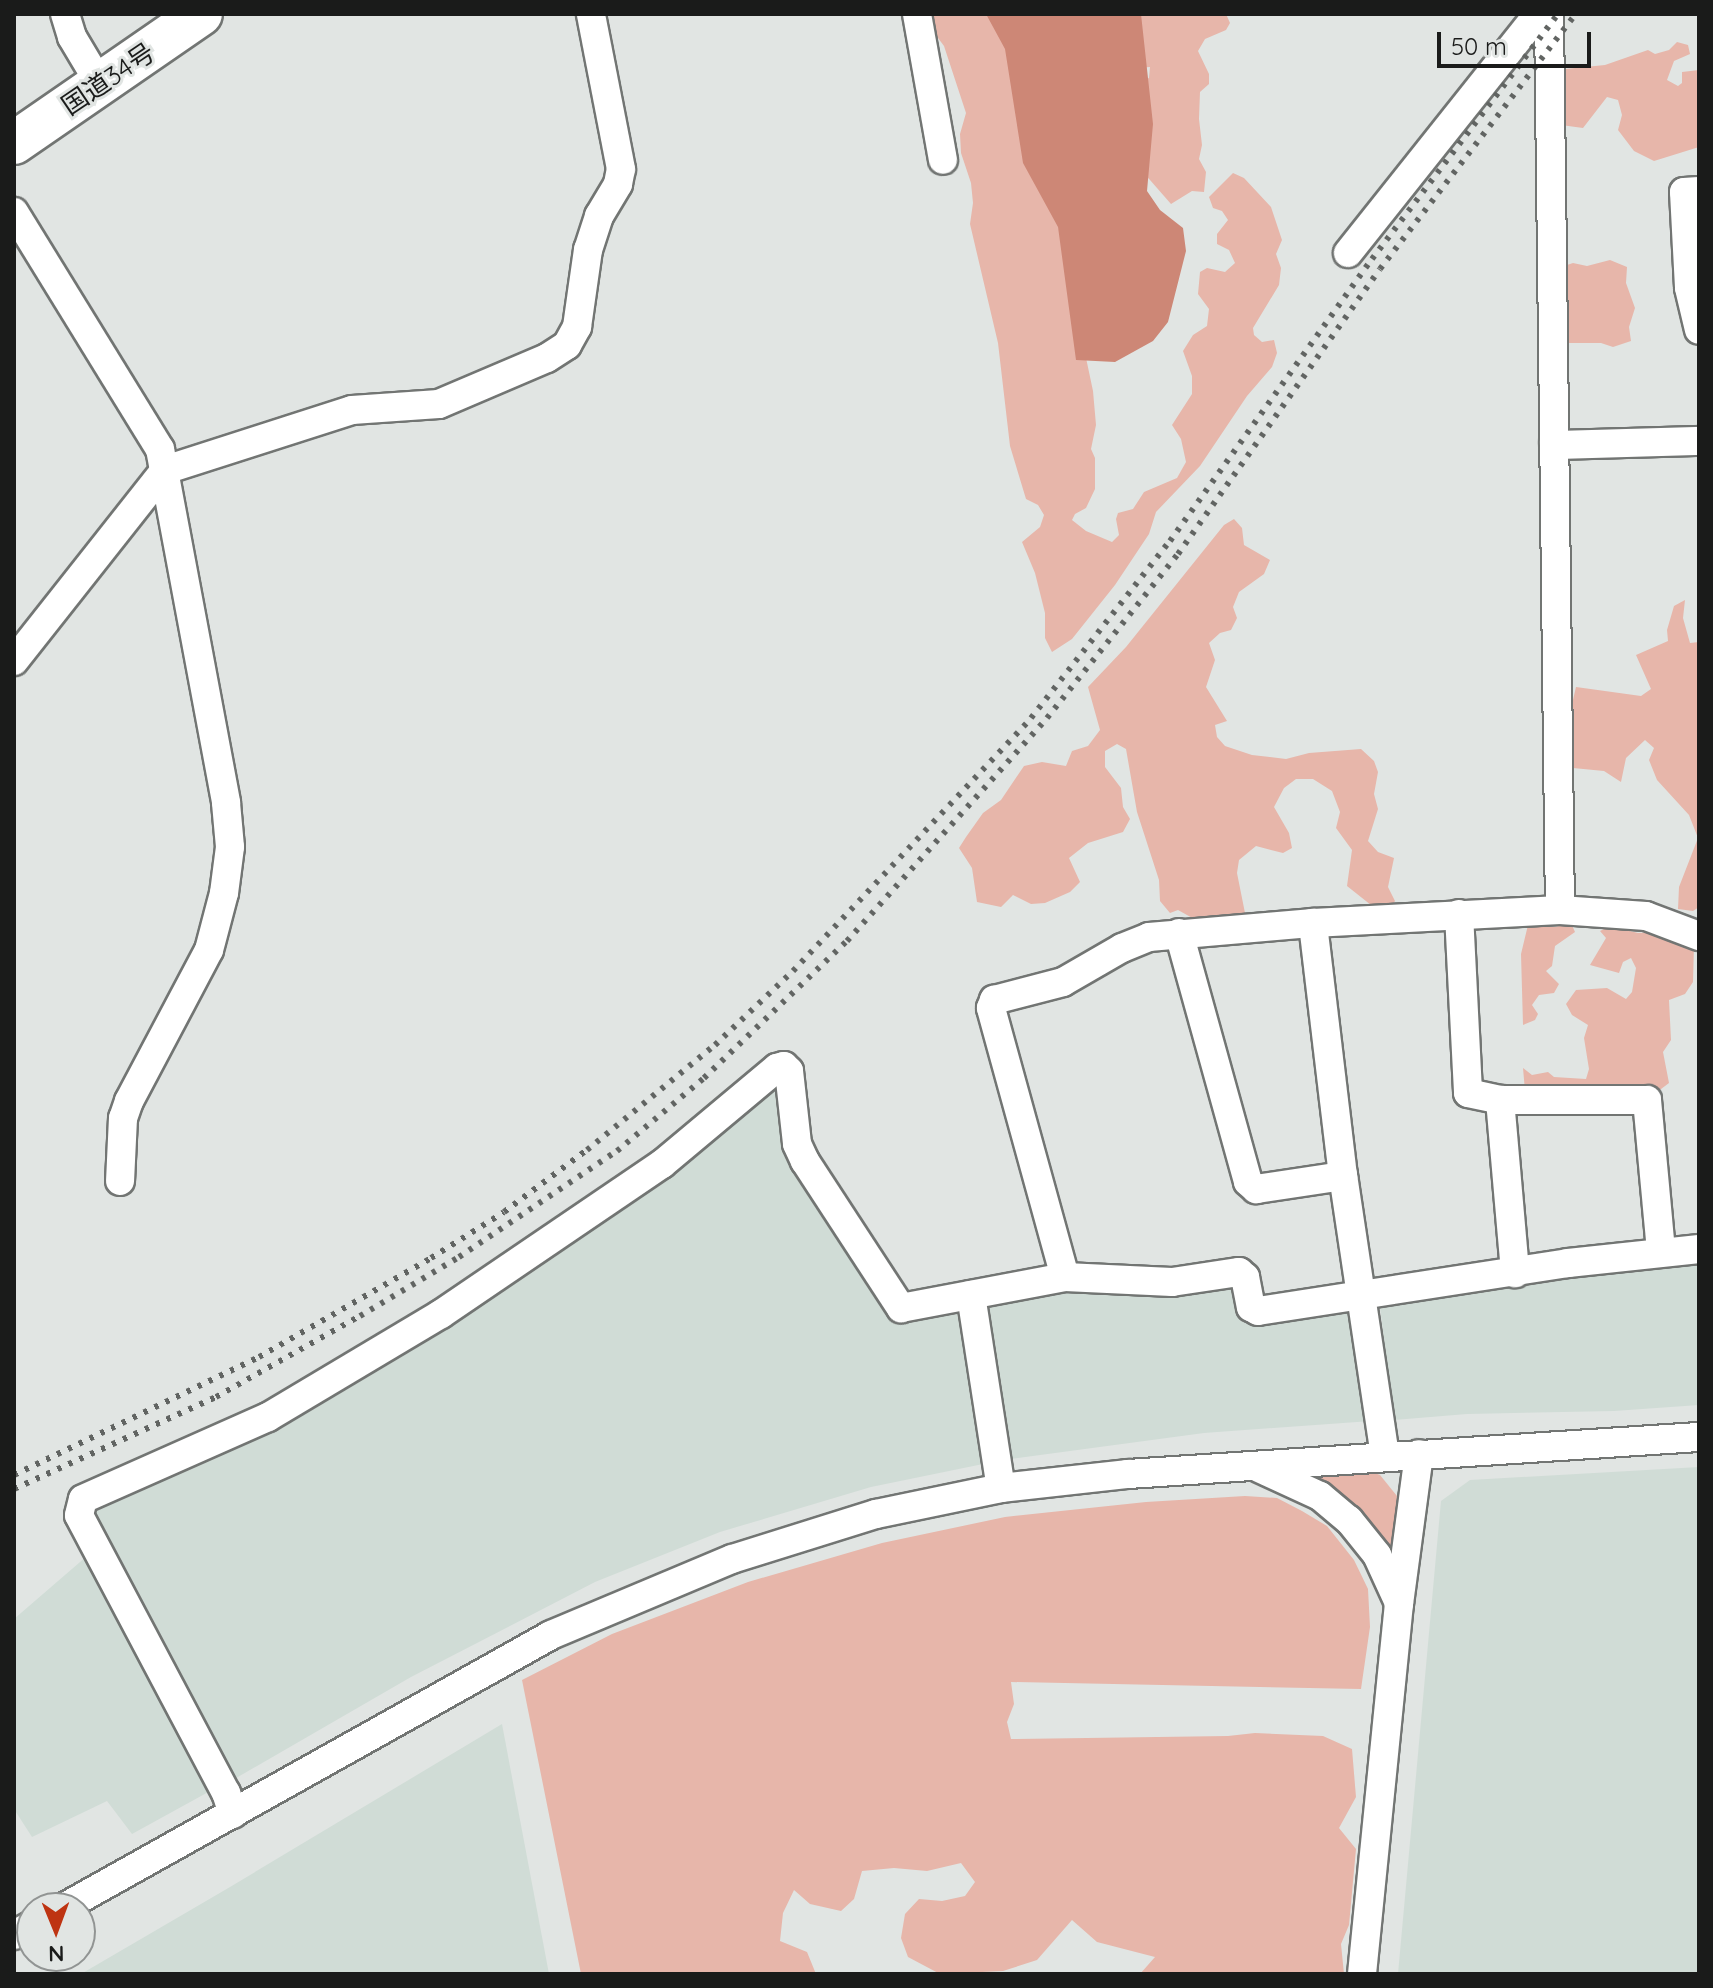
<!DOCTYPE html>
<meta charset="utf-8">
<style>
body{margin:0}
#map{position:relative;width:1713px;height:1988px;overflow:hidden;background:#e1e5e3;font-family:Quicksand,"Noto Sans JP",sans-serif}
div>[style]{position:absolute}
[style*='--x']{left:calc(var(--x)*1px);top:calc(var(--y)*1px);width:calc(var(--w)*1px);rotate:calc(var(--a)*1deg)}
.built>*{inset:0;background:#d0dcd6}
.green>*{inset:0;background:#e7b6aa}
.water>*{inset:0;background:#cd8776}
.roads{filter:drop-shadow(2px 0 #727573) drop-shadow(-2px 0 #727573) drop-shadow(0 2px #727573) drop-shadow(0 -2px #727573)}
.minor>*{height:28px;margin:-14px;padding:0 14px;transform-origin:14px;border-radius:14px;background:#fff}
.highway>*{height:42px;margin:-21px;padding:0 21px;transform-origin:21px;border-radius:21px;background:#fff}
.rail>*{height:6px;margin-top:-3px;transform-origin:0;background:repeating-linear-gradient(90deg,#616462 0 4px,transparent 0 12px)}
span{translate:-50% -50%;white-space:nowrap;text-align:center;line-height:1.15;-webkit-text-stroke:6px #e1e5e3;paint-order:stroke}
.street-label{font-size:26px;color:#1a1b1a}
.frame{position:absolute;inset:0;border:16px solid #1a1b1a;pointer-events:none}
.north{position:absolute;left:16px;top:1892px;width:80px;height:80px;box-sizing:border-box;background:#e1e5e3;border:2px solid #919493;border-radius:50%;rotate:179deg;font-size:22px;font-weight:700;line-height:32px;text-align:center;color:#1a1b1a}
.north::after{content:'';display:block;margin:auto;width:28px;height:36px;background:#be3412;clip-path:polygon(50% 0,100% 100%,50% 72%,0 100%)}
.scale{position:absolute;left:1437px;top:32px;width:154px;height:36px;box-sizing:border-box;border:4px solid #1a1b1a;border-top:0;padding-left:10px;font-size:24px;line-height:28px;white-space:nowrap;color:#1a1b1a;-webkit-text-stroke:6px #e1e5e3;paint-order:stroke}
</style>
<div id="map">
<div class="built">
<div style="clip-path:polygon(776px 1086px,786px 1149px,900px 1318px,960px 1306px,988px 1463px,871px 1487px,720px 1532px,595px 1582px,411px 1677px,231px 1781px,87px 1510px,281px 1422px,665px 1182px)"></div>
<div style="clip-path:polygon(1699px 1259px,1699px 1405px,1614px 1411px,1467px 1414px,1394px 1420px,1379px 1299px)"></div>
<div style="clip-path:polygon(1238px 1282px,1245px 1321px,1355px 1307px,1371px 1421px,1204px 1433px,1003px 1460px,979px 1303px,1061px 1286px)"></div>
<div style="clip-path:polygon(1699px 1467px,1699px 1974px,1398px 1974px,1441px 1501px,1470px 1480px)"></div>
<div style="clip-path:polygon(87px 1556px,212px 1790px,132px 1834px,107px 1801px,32px 1837px,14px 1809px,14px 1619px)"></div>
<div style="clip-path:polygon(502px 1724px,549px 1974px,81px 1974px,230px 1887px)"></div>
</div>
<div class="green">
<div style="clip-path:polygon(934px 14px,994px 14px,1043px 154px,1093px 391px,1096px 425px,1091px 449px,1095px 458px,1095px 489px,1086px 508px,1075px 514px,1072px 520px,1086px 531px,1112px 542px,1119px 535px,1116px 519px,1118px 513px,1133px 509px,1144px 492px,1177px 478px,1186px 462px,1181px 439px,1172px 425px,1192px 394px,1192px 376px,1183px 351px,1193px 335px,1207px 326px,1209px 309px,1198px 294px,1200px 272px,1207px 268px,1225px 272px,1235px 263px,1229px 250px,1217px 244px,1217px 234px,1228px 220px,1222px 211px,1213px 208px,1209px 197px,1233px 173px,1244px 178px,1271px 207px,1282px 240px,1276px 254px,1281px 268px,1279px 285px,1253px 328px,1254px 335px,1262px 342px,1274px 340px,1277px 353px,1272px 367px,1247px 396px,1200px 466px,1156px 512px,1149px 534px,1115px 585px,1072px 639px,1052px 652px,1045px 638px,1045px 613px,1035px 573px,1022px 542px,1040px 527px,1044px 515px,1038px 505px,1026px 499px,1010px 446px,998px 343px,970px 224px,973px 203px,971px 183px,961px 153px,960px 134px,966px 113px,944px 46px,932px 30px)"></div>
<div style="clip-path:polygon(1141px 14px,1226px 14px,1230px 23px,1226px 30px,1205px 39px,1198px 51px,1209px 74px,1209px 84px,1200px 92px,1199px 119px,1202px 145px,1199px 159px,1206px 172px,1204px 192px,1192px 191px,1171px 204px,1143px 172px,1139px 81px,1149px 78px,1150px 67px,1136px 68px)"></div>
<div style="clip-path:polygon(1677px 42px,1688px 45px,1690px 54px,1674px 61px,1667px 80px,1678px 86px,1682px 83px,1682px 72px,1699px 70px,1699px 147px,1654px 161px,1634px 151px,1618px 130px,1622px 115px,1618px 100px,1607px 97px,1583px 128px,1561px 125px,1561px 74px,1565px 69px,1605px 65px,1648px 50px,1655px 54px,1669px 50px)"></div>
<div style="clip-path:polygon(1610px 260px,1627px 267px,1626px 283px,1635px 308px,1629px 327px,1631px 341px,1613px 347px,1601px 343px,1569px 343px,1560px 338px,1564px 266px,1573px 263px,1587px 266px)"></div>
<div style="clip-path:polygon(1234px 519px,1242px 528px,1244px 545px,1270px 560px,1264px 574px,1239px 592px,1233px 607px,1237px 618px,1231px 630px,1220px 633px,1209px 643px,1215px 660px,1206px 687px,1227px 721px,1215px 725px,1217px 737px,1225px 746px,1252px 755px,1286px 759px,1309px 753px,1361px 749px,1374px 761px,1378px 772px,1374px 794px,1378px 809px,1368px 841px,1378px 852px,1394px 858px,1388px 887px,1395px 901px,1391px 907px,1376px 909px,1347px 886px,1352px 850px,1336px 828px,1340px 812px,1332px 791px,1313px 779px,1296px 779px,1284px 788px,1274px 807px,1289px 833px,1292px 848px,1283px 853px,1256px 846px,1239px 860px,1237px 873px,1245px 913px,1234px 921px,1196px 920px,1178px 910px,1170px 913px,1160px 901px,1159px 880px,1137px 812px,1126px 749px,1117px 744px,1105px 751px,1105px 767px,1121px 788px,1123px 807px,1130px 819px,1123px 832px,1088px 843px,1069px 858px,1080px 882px,1070px 892px,1045px 903px,1031px 904px,1013px 895px,1001px 907px,977px 902px,972px 868px,959px 848px,966px 837px,983px 813px,1001px 800px,1024px 766px,1042px 762px,1066px 766px,1072px 751px,1088px 746px,1100px 730px,1088px 687px,1126px 647px,1224px 525px)"></div>
<div style="clip-path:polygon(1685px 600px,1683px 618px,1690px 643px,1699px 642px,1699px 907px,1693px 911px,1678px 909px,1679px 887px,1698px 838px,1689px 815px,1657px 780px,1649px 760px,1654px 748px,1645px 740px,1626px 758px,1621px 782px,1604px 771px,1573px 768px,1569px 741px,1569px 717px,1576px 687px,1641px 696px,1651px 689px,1636px 655px,1668px 641px,1667px 630px,1674px 606px)"></div>
<div style="clip-path:polygon(1571px 923px,1575px 932px,1555px 946px,1552px 966px,1546px 971px,1559px 984px,1554px 993px,1539px 995px,1532px 1005px,1538px 1014px,1535px 1020px,1523px 1025px,1521px 954px,1528px 925px,1555px 927px)"></div>
<div style="clip-path:polygon(1610px 926px,1638px 933px,1654px 932px,1694px 945px,1693px 982px,1685px 994px,1669px 1000px,1671px 1040px,1663px 1052px,1669px 1083px,1657px 1092px,1525px 1091px,1523px 1068px,1532px 1075px,1548px 1072px,1554px 1077px,1586px 1079px,1589px 1069px,1584px 1038px,1588px 1025px,1572px 1015px,1566px 1004px,1576px 990px,1607px 988px,1626px 999px,1632px 992px,1636px 968px,1631px 958px,1623px 962px,1619px 973px,1590px 965px,1606px 938px,1600px 931px)"></div>
<div style="clip-path:polygon(1372px 1472px,1380px 1475px,1397px 1496px,1393px 1560px,1305px 1475px)"></div>
<div style="clip-path:polygon(1245px 1496px,1277px 1498px,1302px 1511px,1327px 1526px,1354px 1560px,1368px 1589px,1370px 1627px,1361px 1689px,1011px 1682px,1014px 1704px,1007px 1722px,1011px 1739px,1228px 1736px,1255px 1733px,1323px 1736px,1352px 1749px,1356px 1797px,1339px 1828px,1356px 1849px,1349px 1925px,1341px 1944px,1344px 1974px,1140px 1974px,1155px 1957px,1097px 1942px,1072px 1920px,1037px 1960px,1003px 1971px,940px 1974px,908px 1957px,901px 1938px,905px 1914px,919px 1899px,942px 1901px,965px 1896px,975px 1882px,961px 1863px,927px 1871px,894px 1868px,862px 1871px,854px 1899px,841px 1911px,810px 1904px,794px 1890px,783px 1913px,780px 1941px,807px 1952px,816px 1974px,581px 1974px,522px 1680px,612px 1634px,748px 1582px,882px 1543px,1005px 1517px,1146px 1502px)"></div>
</div>
<div class="water">
<div style="clip-path:polygon(986px 14px,1141px 14px,1153px 124px,1147px 191px,1160px 210px,1183px 228px,1186px 251px,1168px 322px,1153px 341px,1115px 362px,1076px 360px,1058px 227px,1023px 163px,1005px 49px)"></div>
</div>
<div class="roads">
<div class="minor">
<div style="--x:65;--y:14;--w:24;--a:73"></div>
<div style="--x:72;--y:37;--w:55;--a:59.2"></div>
<div style="--x:917;--y:14;--w:148;--a:79.9"></div>
<div style="--x:1549;--y:14;--w:896;--a:89.3"></div>
<div style="--x:1699;--y:191;--w:15;--a:176"></div>
<div style="--x:1684;--y:192;--w:96;--a:87"></div>
<div style="--x:1689;--y:288;--w:43;--a:76.6"></div>
<div style="--x:14;--y:212;--w:278;--a:58.4"></div>
<div style="--x:160;--y:449;--w:360;--a:79.4"></div>
<div style="--x:226;--y:803;--w:44;--a:84.8"></div>
<div style="--x:230;--y:847;--w:46;--a:97.4"></div>
<div style="--x:224;--y:893;--w:59;--a:104.7"></div>
<div style="--x:209;--y:950;--w:171;--a:117.9"></div>
<div style="--x:129;--y:1101;--w:18;--a:109"></div>
<div style="--x:123;--y:1118;--w:63;--a:92.7"></div>
<div style="--x:1348;--y:253;--w:305;--a:-51.5"></div>
<div style="--x:1554;--y:445;--w:145;--a:-1.6"></div>
<div style="--x:14;--y:661;--w:243;--a:-51.7"></div>
<div style="--x:165;--y:470;--w:196;--a:-17.8"></div>
<div style="--x:352;--y:410;--w:87;--a:-3.9"></div>
<div style="--x:439;--y:404;--w:117;--a:-23.1"></div>
<div style="--x:547;--y:358;--w:24;--a:-33"></div>
<div style="--x:567;--y:345;--w:21;--a:-61"></div>
<div style="--x:577;--y:327;--w:78;--a:-81.9"></div>
<div style="--x:588;--y:250;--w:36;--a:-72"></div>
<div style="--x:599;--y:216;--w:37;--a:-59"></div>
<div style="--x:618;--y:184;--w:15;--a:-79"></div>
<div style="--x:621;--y:169;--w:158;--a:-101"></div>
<div style="--x:1459;--y:914;--w:179;--a:87.1"></div>
<div style="--x:1468;--y:1093;--w:33;--a:12"></div>
<div style="--x:1500;--y:1100;--w:147;--a:0"></div>
<div style="--x:1647;--y:1100;--w:153;--a:84.7"></div>
<div style="--x:1179;--y:933;--w:258;--a:74.5"></div>
<div style="--x:1248;--y:1182;--w:11;--a:41"></div>
<div style="--x:1256;--y:1189;--w:88;--a:-8.5"></div>
<div style="--x:1500;--y:1100;--w:174;--a:85"></div>
<div style="--x:1065;--y:1277;--w:279;--a:-105.4"></div>
<div style="--x:991;--y:1008;--w:9;--a:-69"></div>
<div style="--x:994;--y:1000;--w:71;--a:-14.6"></div>
<div style="--x:1063;--y:982;--w:68;--a:-30"></div>
<div style="--x:1122;--y:948;--w:29;--a:-22"></div>
<div style="--x:1149;--y:937;--w:165;--a:-4.9"></div>
<div style="--x:971;--y:1295;--w:195;--a:81.2"></div>
<div style="--x:1385;--y:1456;--w:283;--a:-98.5"></div>
<div style="--x:1343;--y:1176;--w:255;--a:-96.8"></div>
<div style="--x:1313;--y:923;--w:247;--a:-3"></div>
<div style="--x:1560;--y:910;--w:86;--a:4"></div>
<div style="--x:1646;--y:916;--w:57;--a:20.7"></div>
<div style="--x:1259;--y:1468;--w:67;--a:24.7"></div>
<div style="--x:1320;--y:1496;--w:38;--a:40"></div>
<div style="--x:1349;--y:1520;--w:45;--a:51.3"></div>
<div style="--x:1377;--y:1555;--w:53;--a:65.4"></div>
<div style="--x:233;--y:1814;--w:22;--a:-108"></div>
<div style="--x:226;--y:1793;--w:314;--a:-117.9"></div>
<div style="--x:79;--y:1515;--w:16;--a:-76"></div>
<div style="--x:83;--y:1499;--w:202;--a:-23.9"></div>
<div style="--x:268;--y:1417;--w:201;--a:-30.8"></div>
<div style="--x:441;--y:1314;--w:267;--a:-34.2"></div>
<div style="--x:662;--y:1164;--w:150;--a:-39.9"></div>
<div style="--x:777;--y:1068;--w:7;--a:-16"></div>
<div style="--x:784;--y:1066;--w:7;--a:45"></div>
<div style="--x:789;--y:1071;--w:73;--a:83.7"></div>
<div style="--x:797;--y:1144;--w:19;--a:65"></div>
<div style="--x:805;--y:1161;--w:176;--a:56.9"></div>
<div style="--x:901;--y:1308;--w:167;--a:-10.7"></div>
<div style="--x:1065;--y:1277;--w:107;--a:2.7"></div>
<div style="--x:1172;--y:1282;--w:68;--a:-8.5"></div>
<div style="--x:1239;--y:1272;--w:8;--a:40"></div>
<div style="--x:1245;--y:1277;--w:31;--a:79"></div>
<div style="--x:1251;--y:1307;--w:8;--a:30"></div>
<div style="--x:1258;--y:1311;--w:314;--a:-8.8"></div>
<div style="--x:1568;--y:1263;--w:132;--a:-6.1"></div>
<div style="--x:63;--y:1908;--w:559;--a:-29.22"></div>
<div style="--x:551;--y:1635;--w:196;--a:-22.8"></div>
<div style="--x:732;--y:1559;--w:151;--a:-17.4"></div>
<div style="--x:876;--y:1514;--w:128;--a:-11.7"></div>
<div style="--x:1001;--y:1488;--w:128;--a:-6.3"></div>
<div style="--x:1128;--y:1474;--w:572;--a:-3.71"></div>
<div style="--x:14;--y:1935;--w:21;--a:-29"></div>
<div style="--x:1362;--y:1974;--w:372;--a:-84.3"></div>
<div style="--x:1399;--y:1604;--w:151;--a:-82.4"></div>
</div>
<div class="highway">
<div style="--x:14;--y:143;--w:227;--a:-34.6"></div>
</div>
</div>
<div class="rail">
<div style="--x:14;--y:1475;--w:272;--a:-25.7"></div>
<div style="--x:259;--y:1357;--w:198;--a:-29.9"></div>
<div style="--x:431;--y:1258;--w:86;--a:-32.2"></div>
<div style="--x:504;--y:1212;--w:104;--a:-36.8"></div>
<div style="--x:587;--y:1150;--w:166;--a:-39.4"></div>
<div style="--x:715;--y:1045;--w:108;--a:-43.5"></div>
<div style="--x:793;--y:971;--w:347;--a:-46.7"></div>
<div style="--x:1031;--y:718;--w:225;--a:-51.9"></div>
<div style="--x:1170;--y:541;--w:347;--a:-54.4"></div>
<div style="--x:1372;--y:259;--w:308;--a:-52.8"></div>
<div style="--x:14;--y:1489;--w:222;--a:-24.5"></div>
<div style="--x:216;--y:1397;--w:165;--a:-29.4"></div>
<div style="--x:360;--y:1316;--w:115;--a:-30.8"></div>
<div style="--x:459;--y:1257;--w:190;--a:-33.9"></div>
<div style="--x:617;--y:1151;--w:114;--a:-40"></div>
<div style="--x:704;--y:1078;--w:198;--a:-43.8"></div>
<div style="--x:847;--y:941;--w:300;--a:-48.1"></div>
<div style="--x:1047;--y:718;--w:210;--a:-51.4"></div>
<div style="--x:1178;--y:554;--w:349;--a:-54.7"></div>
<div style="--x:1380;--y:269;--w:322;--a:-52.5"></div>
</div>
<div class="street-label">
<span style="left:108px;top:79px;rotate:-34deg">国道34号</span>
</div>
<div class="frame"></div>
<div class="north">N</div>
<div class="scale">50 m</div>
</div>
